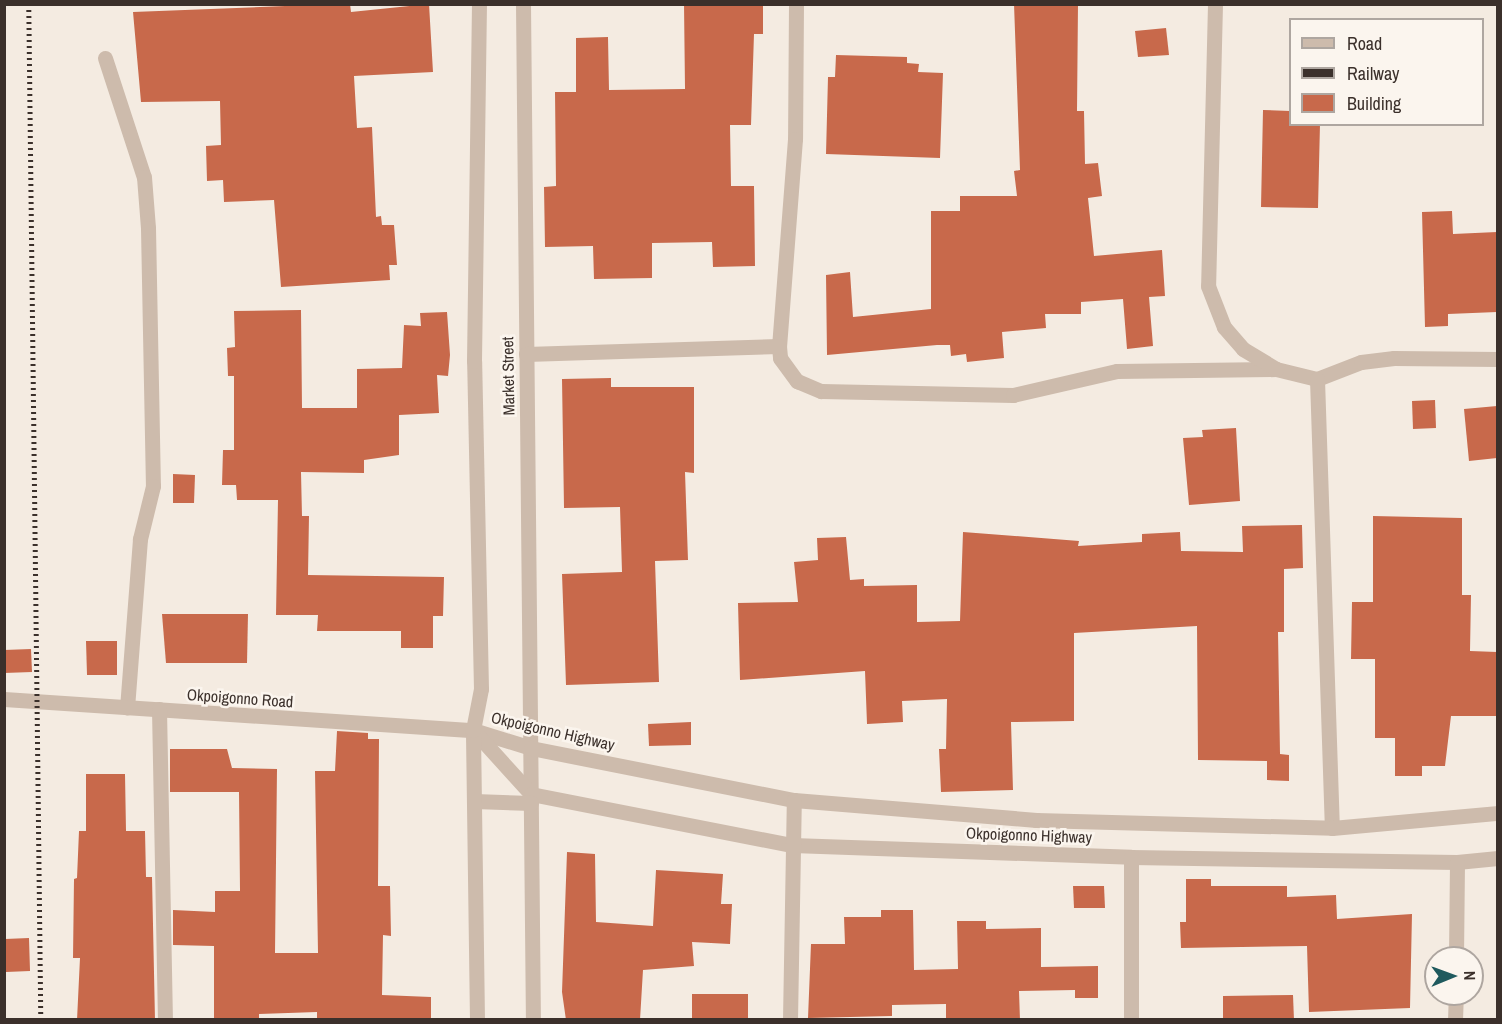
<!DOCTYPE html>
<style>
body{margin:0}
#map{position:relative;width:1502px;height:1024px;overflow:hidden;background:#f4ebe1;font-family:"Archivo Narrow",sans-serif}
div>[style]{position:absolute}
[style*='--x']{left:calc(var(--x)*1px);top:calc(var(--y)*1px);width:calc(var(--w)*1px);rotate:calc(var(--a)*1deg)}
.building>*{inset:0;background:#c8694b}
.minor>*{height:15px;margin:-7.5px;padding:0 7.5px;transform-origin:7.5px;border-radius:7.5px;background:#cdbbac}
.rail>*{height:4.5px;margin-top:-2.25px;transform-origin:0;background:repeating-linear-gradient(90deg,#3b302b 0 1.5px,transparent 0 6px)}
span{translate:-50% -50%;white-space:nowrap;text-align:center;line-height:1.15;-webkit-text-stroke:5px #fbf5ee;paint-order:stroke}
.street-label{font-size:16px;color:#3b302b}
.frame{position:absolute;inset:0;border:6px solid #3b302b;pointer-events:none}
.legend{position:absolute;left:1289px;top:18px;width:195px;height:108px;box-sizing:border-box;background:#fbf5ee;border:2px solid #aea6a0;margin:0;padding:8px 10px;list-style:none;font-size:18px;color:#3b302b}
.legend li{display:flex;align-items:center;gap:12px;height:30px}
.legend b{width:30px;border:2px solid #aea6a0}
.north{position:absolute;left:1424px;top:946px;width:60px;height:60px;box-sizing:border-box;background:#fbf5ee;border:2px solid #aea6a0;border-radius:50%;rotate:89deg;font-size:16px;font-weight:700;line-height:24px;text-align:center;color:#3b302b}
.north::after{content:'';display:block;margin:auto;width:21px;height:27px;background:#1f5a5e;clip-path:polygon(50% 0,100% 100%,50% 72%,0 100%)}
</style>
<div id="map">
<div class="building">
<div style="clip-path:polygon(335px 4px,350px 4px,351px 12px,429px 4px,433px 72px,354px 76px,357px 128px,372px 127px,376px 217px,381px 216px,382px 225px,394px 225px,397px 265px,389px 265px,390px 280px,281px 287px,274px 200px,224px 202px,223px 180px,207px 181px,206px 146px,221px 145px,220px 101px,141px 102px,133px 12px)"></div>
<div style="clip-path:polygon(684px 4px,763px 4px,763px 34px,754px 34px,751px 125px,730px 125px,731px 186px,754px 186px,755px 266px,713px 267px,712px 242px,652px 243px,652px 278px,594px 279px,593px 246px,545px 247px,544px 187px,556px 186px,555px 92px,576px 92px,576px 38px,608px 37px,609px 90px,685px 89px)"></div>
<div style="clip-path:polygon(1014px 4px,1078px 4px,1077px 111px,1084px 111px,1085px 164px,1098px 163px,1102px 196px,1088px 198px,1094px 256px,1162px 250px,1165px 296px,1149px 297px,1153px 346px,1127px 349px,1123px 299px,1081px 302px,1081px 314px,1045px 314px,1046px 328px,1002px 332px,1004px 358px,967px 362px,966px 354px,951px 356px,950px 345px,937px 345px,827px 355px,826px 275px,850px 272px,853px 317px,931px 309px,931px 211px,960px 211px,960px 196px,1017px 196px,1014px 171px,1020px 170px)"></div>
<div style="clip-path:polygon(1166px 28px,1169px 55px,1138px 57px,1135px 31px)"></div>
<div style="clip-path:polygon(836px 55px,907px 57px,907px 63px,919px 64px,918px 72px,943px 73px,940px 158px,826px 154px,828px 77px,835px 77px)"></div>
<div style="clip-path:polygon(1263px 110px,1290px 111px,1290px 124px,1320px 124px,1318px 208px,1261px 207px)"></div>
<div style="clip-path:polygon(1452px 211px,1453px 234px,1497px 232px,1497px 312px,1448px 314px,1448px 326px,1425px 327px,1422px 212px)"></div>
<div style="clip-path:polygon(301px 310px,302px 408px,357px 408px,357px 369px,402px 368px,404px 325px,421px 326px,420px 313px,447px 312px,450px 355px,448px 376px,437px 375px,439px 413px,399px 415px,399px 455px,364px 460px,364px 473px,301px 472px,302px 516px,309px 516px,308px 575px,444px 577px,443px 616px,433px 616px,433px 648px,401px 648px,401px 631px,317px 631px,318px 615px,276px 615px,278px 500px,237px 500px,236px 485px,222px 485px,223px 450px,234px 450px,234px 376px,228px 376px,227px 348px,235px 347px,234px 311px)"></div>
<div style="clip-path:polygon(611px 378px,611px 387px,694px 387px,694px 473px,685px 472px,688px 560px,655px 561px,659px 682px,566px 685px,562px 574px,622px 572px,620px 507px,564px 508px,562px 379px)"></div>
<div style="clip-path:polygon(1435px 400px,1436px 428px,1413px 429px,1412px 401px)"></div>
<div style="clip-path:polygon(1497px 406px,1497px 458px,1469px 461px,1464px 409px)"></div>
<div style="clip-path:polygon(1236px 428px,1240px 501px,1189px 505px,1183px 438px,1203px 437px,1202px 430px)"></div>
<div style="clip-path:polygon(173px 474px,195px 475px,194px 503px,173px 503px)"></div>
<div style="clip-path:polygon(1373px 516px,1462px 518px,1462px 595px,1471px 595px,1470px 651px,1497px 652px,1497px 716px,1451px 716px,1445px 766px,1422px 766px,1422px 776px,1395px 776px,1395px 738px,1375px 738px,1375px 659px,1351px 659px,1352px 602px,1373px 602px)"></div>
<div style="clip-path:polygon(1302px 525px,1303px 568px,1284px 569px,1284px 632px,1278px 632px,1280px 754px,1289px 755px,1289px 781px,1267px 780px,1267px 761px,1198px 760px,1197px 626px,1074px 633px,1074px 721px,1011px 722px,1013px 790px,941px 792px,939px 749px,946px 749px,947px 699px,902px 701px,903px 722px,867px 724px,865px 671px,740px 680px,738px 603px,798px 602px,794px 562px,818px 560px,817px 538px,846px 537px,850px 580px,864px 579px,864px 586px,917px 585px,917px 622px,960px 621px,963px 532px,1079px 541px,1078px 546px,1142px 542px,1142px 534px,1180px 532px,1181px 551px,1243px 552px,1242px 526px)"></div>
<div style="clip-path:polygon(162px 614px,248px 614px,247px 663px,166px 663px)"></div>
<div style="clip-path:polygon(86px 641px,117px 641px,117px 675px,87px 675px)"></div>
<div style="clip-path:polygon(31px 649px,32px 672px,4px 673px,4px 650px)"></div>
<div style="clip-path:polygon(691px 722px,691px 745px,649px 746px,648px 724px)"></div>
<div style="clip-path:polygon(337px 731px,368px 733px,368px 739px,379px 739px,378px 886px,390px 886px,391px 936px,383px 935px,382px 995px,431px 997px,431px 1020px,317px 1020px,317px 1012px,259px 1014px,259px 1020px,214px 1018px,214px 946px,173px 945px,173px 910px,215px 912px,215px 891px,240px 891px,239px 792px,170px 792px,170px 749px,227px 749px,232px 768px,277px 769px,275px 953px,318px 953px,315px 771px,335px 771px)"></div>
<div style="clip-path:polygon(86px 774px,125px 774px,126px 831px,145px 831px,146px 877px,152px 877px,155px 1020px,77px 1020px,80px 958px,73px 958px,74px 879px,77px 878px,79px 831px,86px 831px)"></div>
<div style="clip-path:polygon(567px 852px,595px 854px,596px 922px,653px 926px,656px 870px,723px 874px,721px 904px,732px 904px,730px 944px,692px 942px,694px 966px,643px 970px,640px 1020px,566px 1020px,562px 992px)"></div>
<div style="clip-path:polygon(1186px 879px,1211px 879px,1211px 886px,1287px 886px,1287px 897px,1336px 895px,1337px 919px,1412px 914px,1410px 1008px,1309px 1012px,1307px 946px,1181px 948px,1180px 922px,1186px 922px)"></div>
<div style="clip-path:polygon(1073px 886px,1104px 886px,1105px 908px,1074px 908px)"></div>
<div style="clip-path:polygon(881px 910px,913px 910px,914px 970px,958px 969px,957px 921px,986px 921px,986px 929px,1041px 928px,1041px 967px,1098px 966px,1098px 998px,1075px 998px,1075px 990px,1019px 991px,1020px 1020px,946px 1020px,946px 1004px,892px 1005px,892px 1016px,808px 1018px,811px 944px,845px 944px,844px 917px,881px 917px)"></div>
<div style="clip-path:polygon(29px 938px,30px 971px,6px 972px,5px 939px)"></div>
<div style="clip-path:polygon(692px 994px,748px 994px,748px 1020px,692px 1020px)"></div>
<div style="clip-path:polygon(1293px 995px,1294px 1020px,1223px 1020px,1223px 996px)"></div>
</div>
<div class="minor">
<div style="--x:523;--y:4;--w:1016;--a:89.44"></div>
<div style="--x:796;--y:4;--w:135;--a:90.4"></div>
<div style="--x:795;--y:139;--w:208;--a:94.4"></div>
<div style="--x:779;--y:346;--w:12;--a:85"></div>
<div style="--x:780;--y:358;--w:29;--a:54"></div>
<div style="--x:797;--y:381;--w:26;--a:23"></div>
<div style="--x:821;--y:391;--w:192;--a:1.2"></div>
<div style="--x:1013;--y:395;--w:107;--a:-13"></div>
<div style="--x:1117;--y:371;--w:159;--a:-0.7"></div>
<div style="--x:1276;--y:369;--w:42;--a:13.7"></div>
<div style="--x:1317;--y:379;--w:47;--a:-21.1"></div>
<div style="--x:1361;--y:362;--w:33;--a:-7"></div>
<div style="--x:1394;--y:358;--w:104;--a:0.6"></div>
<div style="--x:1215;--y:4;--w:282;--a:91.4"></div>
<div style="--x:1208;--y:286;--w:44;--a:68.7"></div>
<div style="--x:1224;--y:327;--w:29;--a:49"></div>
<div style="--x:1243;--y:349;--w:39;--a:31"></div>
<div style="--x:105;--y:58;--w:125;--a:71.9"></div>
<div style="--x:144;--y:177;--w:51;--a:85.5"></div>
<div style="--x:148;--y:228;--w:258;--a:88.9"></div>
<div style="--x:153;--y:486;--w:55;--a:103.8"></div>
<div style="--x:140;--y:539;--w:169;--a:94.4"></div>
<div style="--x:526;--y:354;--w:253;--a:-1.8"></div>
<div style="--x:1317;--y:379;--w:449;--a:88.1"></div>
<div style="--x:4;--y:699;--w:470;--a:3.8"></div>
<div style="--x:473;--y:730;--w:61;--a:17.2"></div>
<div style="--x:531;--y:748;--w:268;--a:11.2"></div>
<div style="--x:794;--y:800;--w:243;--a:4.7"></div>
<div style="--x:1036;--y:820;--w:296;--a:1.5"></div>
<div style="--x:1332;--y:828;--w:167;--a:-5.2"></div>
<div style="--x:159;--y:709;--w:311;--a:88.9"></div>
<div style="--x:473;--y:730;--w:86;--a:47.8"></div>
<div style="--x:531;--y:794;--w:266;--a:11.1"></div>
<div style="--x:792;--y:845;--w:339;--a:2"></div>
<div style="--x:1131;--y:857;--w:326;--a:0.9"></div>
<div style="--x:1457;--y:862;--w:41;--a:-5.6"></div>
<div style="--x:474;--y:801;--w:57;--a:2"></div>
<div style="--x:1456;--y:958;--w:96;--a:-89.4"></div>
<div style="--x:477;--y:1020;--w:290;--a:-90.8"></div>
<div style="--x:473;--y:730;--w:42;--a:-79"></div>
<div style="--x:481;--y:689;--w:328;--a:-91.2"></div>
<div style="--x:474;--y:361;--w:357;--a:-89.2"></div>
<div style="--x:790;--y:1020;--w:220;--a:-89"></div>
<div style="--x:1131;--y:1020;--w:163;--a:-90"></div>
<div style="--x:1455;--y:1020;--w:26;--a:-88"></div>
</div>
<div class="rail">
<div style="--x:29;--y:4;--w:1016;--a:89.32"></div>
</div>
<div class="street-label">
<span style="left:508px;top:376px;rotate:-91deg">Market Street</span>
<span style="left:240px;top:698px;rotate:4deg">Okpoigonno Road</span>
<span style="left:553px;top:731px;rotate:13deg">Okpoigonno Highway</span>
<span style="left:1029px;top:835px;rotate:2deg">Okpoigonno Highway</span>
</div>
<div class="frame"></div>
<ul class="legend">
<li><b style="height:8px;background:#cdbbac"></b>Road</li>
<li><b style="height:8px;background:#3b302b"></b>Railway</li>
<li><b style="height:16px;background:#c8694b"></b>Building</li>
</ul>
<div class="north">N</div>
</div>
